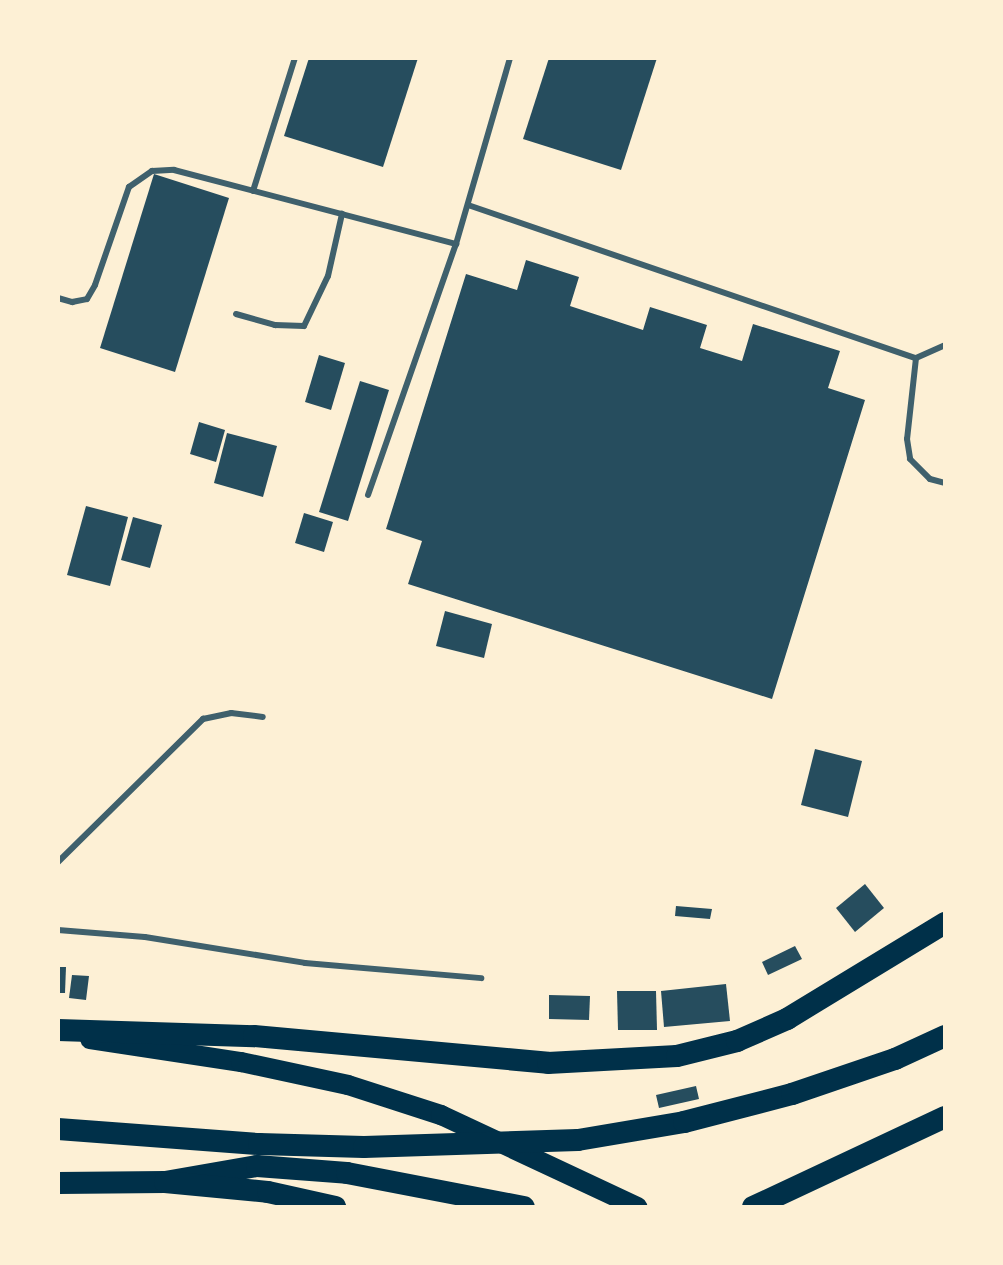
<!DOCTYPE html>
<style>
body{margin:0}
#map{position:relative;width:1003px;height:1265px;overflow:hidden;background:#fdf0d5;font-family:Poppins,sans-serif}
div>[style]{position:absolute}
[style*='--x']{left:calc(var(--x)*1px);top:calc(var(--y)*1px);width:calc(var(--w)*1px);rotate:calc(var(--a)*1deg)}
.building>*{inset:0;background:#264d5e}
.service>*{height:6px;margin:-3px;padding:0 3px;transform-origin:3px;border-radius:3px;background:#3f606c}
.trunk>*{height:20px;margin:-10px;padding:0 10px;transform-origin:10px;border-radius:10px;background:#003049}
.motorway>*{height:22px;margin:-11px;padding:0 11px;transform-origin:11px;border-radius:11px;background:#003049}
span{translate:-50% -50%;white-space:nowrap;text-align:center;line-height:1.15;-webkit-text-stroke:8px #fdf0d5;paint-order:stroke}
.frame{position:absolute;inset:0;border:60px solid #fdf0d5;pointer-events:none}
</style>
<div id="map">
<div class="building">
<div style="clip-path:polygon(309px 58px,418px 58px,383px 167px,284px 136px)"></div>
<div style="clip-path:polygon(549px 58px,657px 58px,621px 170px,523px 139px)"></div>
<div style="clip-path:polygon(154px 174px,229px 198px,175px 372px,100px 348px)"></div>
<div style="clip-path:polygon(526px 260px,579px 277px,570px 306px,643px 330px,650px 307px,707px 325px,700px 348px,742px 361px,753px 324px,840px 351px,828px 388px,865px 400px,772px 699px,408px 584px,422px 541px,386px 529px,466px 274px,517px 290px)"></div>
<div style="clip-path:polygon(319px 355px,345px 363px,331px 410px,305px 402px)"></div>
<div style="clip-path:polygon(360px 381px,389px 390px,348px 521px,319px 512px)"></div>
<div style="clip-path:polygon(199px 422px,225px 430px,216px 462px,190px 454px)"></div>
<div style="clip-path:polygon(227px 433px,277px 446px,263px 497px,214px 483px)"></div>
<div style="clip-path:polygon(86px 506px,128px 517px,110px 586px,67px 575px)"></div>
<div style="clip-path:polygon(304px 513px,333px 522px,324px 552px,295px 543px)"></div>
<div style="clip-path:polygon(133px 517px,162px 525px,150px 568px,121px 560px)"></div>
<div style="clip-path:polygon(445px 611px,492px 624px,484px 658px,436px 646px)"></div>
<div style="clip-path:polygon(815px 749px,862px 761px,848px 817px,801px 805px)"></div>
<div style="clip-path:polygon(865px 884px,884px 908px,855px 932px,836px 908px)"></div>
<div style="clip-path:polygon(676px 906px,712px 909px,710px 919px,675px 916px)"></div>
<div style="clip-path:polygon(795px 946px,802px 959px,768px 975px,762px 962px)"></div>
<div style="clip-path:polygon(58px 967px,66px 967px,65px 993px,58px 993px)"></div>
<div style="clip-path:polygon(72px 975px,89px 976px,86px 1000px,69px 998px)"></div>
<div style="clip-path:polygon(726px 984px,730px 1021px,664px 1027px,661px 991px)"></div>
<div style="clip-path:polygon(617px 991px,656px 991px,657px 1030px,618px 1030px)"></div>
<div style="clip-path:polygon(549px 995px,590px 996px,589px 1020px,549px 1019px)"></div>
<div style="clip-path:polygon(696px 1086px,699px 1099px,659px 1108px,656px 1095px)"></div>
</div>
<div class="service">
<div style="--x:253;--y:191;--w:139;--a:-72.5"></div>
<div style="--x:468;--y:205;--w:473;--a:18.9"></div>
<div style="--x:916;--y:358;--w:32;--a:-24"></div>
<div style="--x:58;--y:298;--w:15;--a:16"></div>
<div style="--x:72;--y:302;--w:15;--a:-11"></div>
<div style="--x:87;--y:299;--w:16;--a:-60"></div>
<div style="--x:95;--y:285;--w:104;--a:-70.9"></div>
<div style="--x:129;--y:187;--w:28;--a:-35"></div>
<div style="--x:152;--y:171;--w:22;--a:-3"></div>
<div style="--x:174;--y:170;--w:292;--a:14.7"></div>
<div style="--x:236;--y:314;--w:41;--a:15.8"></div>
<div style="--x:275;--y:325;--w:29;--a:2"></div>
<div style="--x:304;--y:326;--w:55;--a:-64.4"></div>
<div style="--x:328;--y:276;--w:64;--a:-77.3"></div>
<div style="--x:916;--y:358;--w:81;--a:96.3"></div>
<div style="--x:907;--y:439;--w:20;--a:81"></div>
<div style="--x:910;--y:459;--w:28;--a:45"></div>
<div style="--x:930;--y:479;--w:16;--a:15"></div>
<div style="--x:368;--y:495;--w:266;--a:-70.7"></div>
<div style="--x:456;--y:244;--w:194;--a:-73.8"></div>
<div style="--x:58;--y:862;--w:204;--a:-44.6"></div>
<div style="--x:203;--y:719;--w:29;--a:-12"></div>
<div style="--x:231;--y:713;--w:32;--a:7"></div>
<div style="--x:58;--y:930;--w:87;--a:4.6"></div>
<div style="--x:145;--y:937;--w:162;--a:9.2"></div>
<div style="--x:305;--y:963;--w:177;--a:4.9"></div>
</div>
<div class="trunk">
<div style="--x:90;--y:1039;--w:153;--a:8.7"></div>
<div style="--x:241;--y:1062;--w:109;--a:12.1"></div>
<div style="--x:348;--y:1085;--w:98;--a:17.9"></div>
<div style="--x:441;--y:1115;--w:217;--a:25.1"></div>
</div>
<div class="motorway">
<div style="--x:58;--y:1030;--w:196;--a:1.8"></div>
<div style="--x:254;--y:1036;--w:295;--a:5.2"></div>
<div style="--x:548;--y:1063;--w:129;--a:-3.1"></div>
<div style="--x:677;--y:1056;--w:62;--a:-14"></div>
<div style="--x:737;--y:1041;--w:55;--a:-23.7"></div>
<div style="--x:787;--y:1019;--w:185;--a:-31.3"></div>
<div style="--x:58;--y:1129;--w:202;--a:4.3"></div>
<div style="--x:259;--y:1144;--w:105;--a:1.6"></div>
<div style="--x:364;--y:1147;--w:214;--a:-1.9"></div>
<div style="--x:578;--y:1140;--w:108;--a:-9.6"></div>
<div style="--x:684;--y:1122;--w:112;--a:-14.5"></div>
<div style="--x:792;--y:1094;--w:109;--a:-18.8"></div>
<div style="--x:895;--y:1059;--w:55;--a:-24.7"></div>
<div style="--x:165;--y:1182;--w:93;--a:-9.9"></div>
<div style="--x:257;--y:1166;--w:90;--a:4.4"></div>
<div style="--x:347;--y:1173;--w:180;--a:10.9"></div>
<div style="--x:58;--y:1183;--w:107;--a:-0.5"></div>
<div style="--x:165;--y:1182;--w:103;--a:5.5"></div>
<div style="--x:268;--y:1192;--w:69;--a:12.6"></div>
<div style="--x:753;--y:1207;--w:212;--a:-25.1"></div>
</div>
<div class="frame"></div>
</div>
